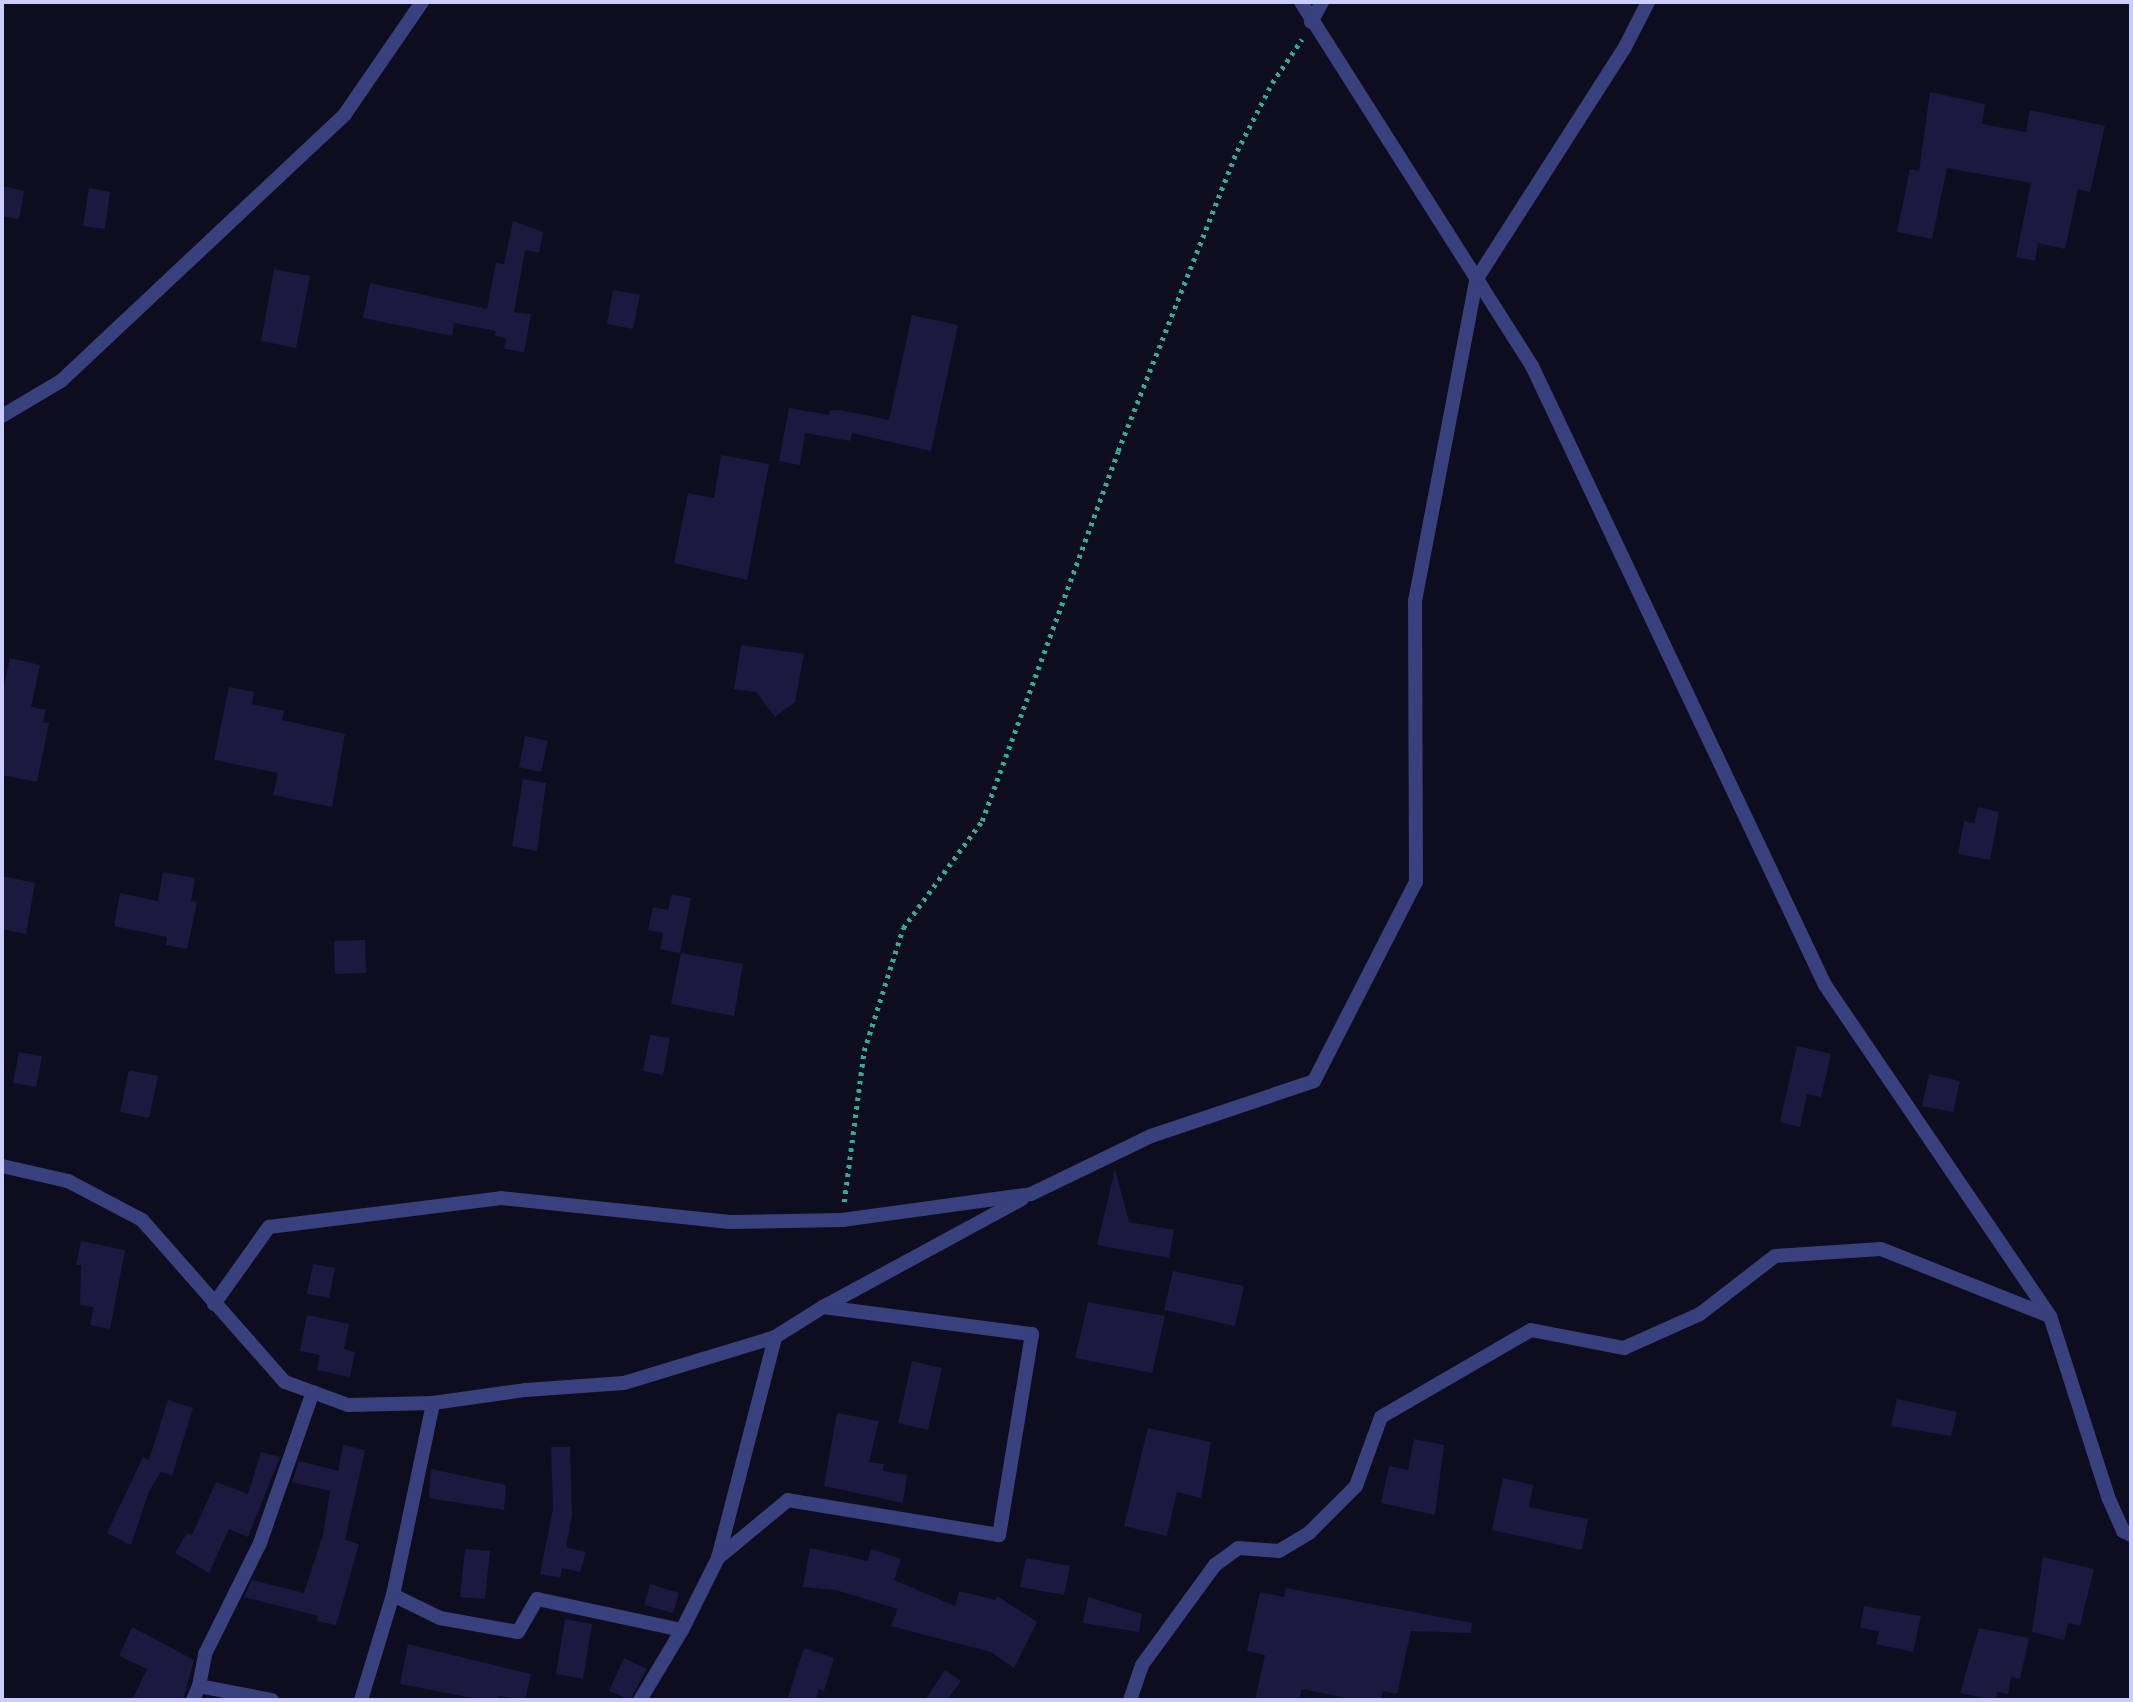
<!DOCTYPE html>
<style>
body{margin:0}
#map{position:relative;width:2133px;height:1702px;overflow:hidden;background:#0d0d1f;font-family:"Noto Sans",sans-serif}
div>[style]{position:absolute}
[style*='--x']{left:calc(var(--x)*1px);top:calc(var(--y)*1px);width:calc(var(--w)*1px);rotate:calc(var(--a)*1deg)}
.building>*{inset:0;background:#1b193f}
.path>*{height:4.5px;margin-top:-2.25px;transform-origin:0;background:repeating-linear-gradient(90deg,#2fae92 0 3.5px,transparent 0 8.5px)}
.street>*{height:14px;margin:-7px;padding:0 7px;transform-origin:7px;border-radius:7px;background:#38407d}
span{translate:-50% -50%;white-space:nowrap;text-align:center;line-height:1.15;-webkit-text-stroke:5px #0d0d1f;paint-order:stroke}
.frame{position:absolute;inset:0;border:4px solid #cbcdfe;pointer-events:none}
</style>
<div id="map">
<div class="building">
<div style="clip-path:polygon(1930px 92px,1985px 104px,1982px 124px,2026px 132px,2030px 110px,2105px 126px,2090px 192px,2078px 189px,2065px 249px,2038px 243px,2035px 261px,2016px 257px,2031px 183px,1947px 168px,1932px 239px,1897px 232px,1910px 169px,1919px 171px)"></div>
<div style="clip-path:polygon(2px 186px,24px 191px,19px 219px,2px 216px)"></div>
<div style="clip-path:polygon(89px 188px,110px 192px,105px 229px,83px 226px)"></div>
<div style="clip-path:polygon(513px 221px,543px 232px,539px 253px,525px 250px,514px 312px,531px 314px,524px 352px,504px 349px,506px 338px,495px 336px,496px 331px,454px 323px,452px 336px,363px 318px,370px 283px,487px 309px,496px 263px,504px 264px)"></div>
<div style="clip-path:polygon(274px 269px,310px 276px,296px 348px,261px 341px)"></div>
<div style="clip-path:polygon(613px 290px,640px 295px,633px 329px,607px 324px)"></div>
<div style="clip-path:polygon(912px 315px,958px 325px,931px 451px,852px 433px,850px 441px,805px 433px,800px 465px,779px 461px,789px 408px,829px 415px,830px 410px,840px 410px,889px 420px)"></div>
<div style="clip-path:polygon(721px 455px,769px 464px,747px 580px,674px 563px,688px 493px,714px 498px)"></div>
<div style="clip-path:polygon(741px 645px,804px 654px,795px 702px,775px 717px,756px 692px,734px 689px)"></div>
<div style="clip-path:polygon(10px 658px,40px 665px,31px 707px,46px 710px,43px 722px,49px 723px,37px 782px,2px 775px,2px 695px)"></div>
<div style="clip-path:polygon(229px 687px,254px 692px,252px 704px,284px 711px,282px 720px,345px 734px,332px 807px,273px 795px,278px 773px,214px 760px)"></div>
<div style="clip-path:polygon(525px 736px,548px 741px,541px 772px,519px 767px)"></div>
<div style="clip-path:polygon(523px 779px,546px 783px,537px 851px,512px 846px)"></div>
<div style="clip-path:polygon(1978px 807px,1999px 812px,1990px 860px,1958px 854px,1964px 821px,1974px 823px)"></div>
<div style="clip-path:polygon(163px 872px,195px 878px,191px 901px,197px 902px,187px 949px,166px 945px,167px 937px,114px 926px,120px 893px,158px 901px)"></div>
<div style="clip-path:polygon(2px 876px,35px 883px,26px 934px,2px 929px)"></div>
<div style="clip-path:polygon(672px 894px,691px 898px,680px 953px,660px 949px,663px 933px,648px 930px,653px 907px,668px 910px)"></div>
<div style="clip-path:polygon(365px 940px,366px 973px,335px 974px,334px 941px)"></div>
<div style="clip-path:polygon(681px 953px,743px 964px,734px 1016px,671px 1004px)"></div>
<div style="clip-path:polygon(650px 1035px,670px 1038px,663px 1075px,643px 1071px)"></div>
<div style="clip-path:polygon(1797px 1046px,1831px 1054px,1821px 1097px,1807px 1094px,1800px 1127px,1780px 1122px)"></div>
<div style="clip-path:polygon(19px 1052px,42px 1056px,36px 1087px,13px 1083px)"></div>
<div style="clip-path:polygon(129px 1070px,158px 1076px,149px 1118px,120px 1112px)"></div>
<div style="clip-path:polygon(1929px 1074px,1960px 1081px,1953px 1112px,1922px 1106px)"></div>
<div style="clip-path:polygon(1115px 1169px,1129px 1222px,1174px 1230px,1169px 1258px,1097px 1245px)"></div>
<div style="clip-path:polygon(81px 1241px,125px 1250px,110px 1329px,90px 1325px,94px 1307px,80px 1305px,81px 1265px,76px 1265px)"></div>
<div style="clip-path:polygon(313px 1264px,335px 1268px,329px 1298px,307px 1294px)"></div>
<div style="clip-path:polygon(1173px 1271px,1244px 1286px,1235px 1326px,1164px 1310px)"></div>
<div style="clip-path:polygon(1088px 1302px,1165px 1316px,1152px 1373px,1075px 1358px)"></div>
<div style="clip-path:polygon(307px 1315px,349px 1324px,344px 1349px,355px 1352px,350px 1377px,317px 1370px,320px 1355px,300px 1351px)"></div>
<div style="clip-path:polygon(912px 1361px,942px 1368px,928px 1430px,898px 1423px)"></div>
<div style="clip-path:polygon(1897px 1399px,1957px 1412px,1951px 1436px,1891px 1426px)"></div>
<div style="clip-path:polygon(168px 1400px,193px 1408px,172px 1476px,161px 1472px,149px 1491px,131px 1545px,107px 1533px,143px 1457px,149px 1460px)"></div>
<div style="clip-path:polygon(837px 1413px,879px 1421px,869px 1462px,884px 1464px,883px 1471px,907px 1475px,903px 1503px,824px 1486px)"></div>
<div style="clip-path:polygon(1148px 1428px,1211px 1442px,1201px 1498px,1177px 1492px,1167px 1536px,1124px 1526px)"></div>
<div style="clip-path:polygon(1414px 1439px,1444px 1445px,1435px 1515px,1381px 1503px,1389px 1466px,1408px 1470px)"></div>
<div style="clip-path:polygon(343px 1445px,365px 1450px,345px 1540px,359px 1544px,336px 1625px,317px 1621px,318px 1616px,244px 1597px,252px 1580px,304px 1593px,323px 1535px,330px 1491px,292px 1482px,299px 1461px,338px 1471px)"></div>
<div style="clip-path:polygon(551px 1447px,570px 1447px,572px 1515px,566px 1547px,586px 1552px,580px 1572px,562px 1568px,560px 1578px,540px 1574px,553px 1509px)"></div>
<div style="clip-path:polygon(261px 1452px,280px 1457px,248px 1537px,229px 1529px,209px 1573px,175px 1553px,187px 1533px,192px 1535px,216px 1482px,248px 1494px)"></div>
<div style="clip-path:polygon(431px 1469px,506px 1485px,504px 1510px,429px 1498px)"></div>
<div style="clip-path:polygon(1503px 1478px,1533px 1485px,1529px 1507px,1588px 1519px,1582px 1550px,1492px 1530px)"></div>
<div style="clip-path:polygon(810px 1548px,868px 1561px,871px 1549px,901px 1559px,894px 1580px,955px 1606px,959px 1591px,995px 1600px,997px 1596px,1037px 1622px,1014px 1668px,991px 1652px,891px 1626px,898px 1609px,836px 1590px,803px 1587px)"></div>
<div style="clip-path:polygon(465px 1549px,490px 1551px,485px 1599px,460px 1597px)"></div>
<div style="clip-path:polygon(2043px 1557px,2094px 1569px,2080px 1626px,2068px 1623px,2064px 1640px,2032px 1632px)"></div>
<div style="clip-path:polygon(1026px 1558px,1070px 1566px,1064px 1595px,1020px 1587px)"></div>
<div style="clip-path:polygon(650px 1584px,679px 1593px,673px 1613px,644px 1605px)"></div>
<div style="clip-path:polygon(1286px 1588px,1472px 1623px,1471px 1633px,1411px 1631px,1397px 1694px,1383px 1691px,1381px 1700px,1356px 1700px,1302px 1689px,1299px 1700px,1255px 1700px,1265px 1655px,1247px 1651px,1260px 1592px,1284px 1597px)"></div>
<div style="clip-path:polygon(1088px 1597px,1142px 1614px,1139px 1632px,1083px 1623px)"></div>
<div style="clip-path:polygon(1864px 1606px,1921px 1616px,1913px 1652px,1876px 1644px,1879px 1631px,1860px 1628px)"></div>
<div style="clip-path:polygon(565px 1619px,592px 1624px,583px 1679px,556px 1674px)"></div>
<div style="clip-path:polygon(132px 1627px,194px 1660px,183px 1700px,132px 1700px,147px 1669px,119px 1656px)"></div>
<div style="clip-path:polygon(1979px 1628px,2029px 1638px,2020px 1679px,2011px 1677px,2008px 1694px,1997px 1692px,1996px 1700px,1960px 1693px)"></div>
<div style="clip-path:polygon(408px 1644px,531px 1674px,525px 1700px,498px 1696px,497px 1700px,483px 1700px,400px 1684px)"></div>
<div style="clip-path:polygon(804px 1648px,834px 1658px,824px 1691px,818px 1689px,817px 1700px,787px 1700px)"></div>
<div style="clip-path:polygon(624px 1658px,647px 1669px,630px 1700px,609px 1691px)"></div>
<div style="clip-path:polygon(945px 1670px,961px 1681px,947px 1700px,925px 1700px)"></div>
</div>
<div class="path">
<div style="--x:844;--y:1202;--w:152;--a:-82.5"></div>
<div style="--x:864;--y:1051;--w:129;--a:-72.4"></div>
<div style="--x:903;--y:928;--w:133;--a:-53.6"></div>
<div style="--x:982;--y:821;--w:394;--a:-69.8"></div>
<div style="--x:1118;--y:451;--w:323;--a:-68.4"></div>
<div style="--x:1237;--y:151;--w:76;--a:-62.8"></div>
<div style="--x:1272;--y:83;--w:53;--a:-55.7"></div>
</div>
<div class="street">
<div style="--x:1301;--y:2;--w:431;--a:57.6"></div>
<div style="--x:1532;--y:366;--w:685;--a:64.67"></div>
<div style="--x:1825;--y:985;--w:400;--a:55.8"></div>
<div style="--x:2050;--y:1316;--w:190;--a:72.2"></div>
<div style="--x:2108;--y:1497;--w:37;--a:66"></div>
<div style="--x:2123;--y:1531;--w:9;--a:27"></div>
<div style="--x:1311;--y:22;--w:23;--a:-61"></div>
<div style="--x:2;--y:416;--w:69;--a:-30.7"></div>
<div style="--x:61;--y:381;--w:390;--a:-43.2"></div>
<div style="--x:345;--y:114;--w:136;--a:-55.5"></div>
<div style="--x:2;--y:1166;--w:68;--a:12.8"></div>
<div style="--x:68;--y:1181;--w:84;--a:27.8"></div>
<div style="--x:142;--y:1220;--w:216;--a:48.6"></div>
<div style="--x:285;--y:1382;--w:67;--a:20.1"></div>
<div style="--x:348;--y:1405;--w:85;--a:-1.3"></div>
<div style="--x:433;--y:1403;--w:94;--a:-8"></div>
<div style="--x:526;--y:1390;--w:98;--a:-4.1"></div>
<div style="--x:624;--y:1383;--w:158;--a:-16.9"></div>
<div style="--x:775;--y:1337;--w:57;--a:-32"></div>
<div style="--x:823;--y:1307;--w:211;--a:7.4"></div>
<div style="--x:1032;--y:1334;--w:204;--a:99.3"></div>
<div style="--x:999;--y:1535;--w:214;--a:-170.6"></div>
<div style="--x:788;--y:1500;--w:91;--a:140.4"></div>
<div style="--x:214;--y:1304;--w:95;--a:-54.5"></div>
<div style="--x:269;--y:1227;--w:234;--a:-7.1"></div>
<div style="--x:501;--y:1198;--w:230;--a:6"></div>
<div style="--x:730;--y:1222;--w:112;--a:-1"></div>
<div style="--x:842;--y:1220;--w:191;--a:-7.8"></div>
<div style="--x:1031;--y:1194;--w:133;--a:-25.8"></div>
<div style="--x:1151;--y:1136;--w:172;--a:-18.6"></div>
<div style="--x:1314;--y:1081;--w:224;--a:-62.9"></div>
<div style="--x:1416;--y:882;--w:281;--a:-90.2"></div>
<div style="--x:1415;--y:601;--w:327;--a:-79.2"></div>
<div style="--x:1476;--y:280;--w:274;--a:-57.4"></div>
<div style="--x:1624;--y:49;--w:53;--a:-62.9"></div>
<div style="--x:823;--y:1307;--w:226;--a:-28.5"></div>
<div style="--x:393;--y:1595;--w:52;--a:26.1"></div>
<div style="--x:440;--y:1618;--w:79;--a:10.2"></div>
<div style="--x:518;--y:1632;--w:38;--a:-60"></div>
<div style="--x:537;--y:1599;--w:148;--a:12.1"></div>
<div style="--x:682;--y:1630;--w:80;--a:-63.4"></div>
<div style="--x:718;--y:1558;--w:228;--a:-75.5"></div>
<div style="--x:193;--y:1700;--w:15;--a:-67"></div>
<div style="--x:272;--y:1700;--w:74;--a:-169.1"></div>
<div style="--x:199;--y:1686;--w:33;--a:-79"></div>
<div style="--x:205;--y:1654;--w:124;--a:-63.6"></div>
<div style="--x:260;--y:1543;--w:160;--a:-70.7"></div>
<div style="--x:361;--y:1700;--w:110;--a:-73.1"></div>
<div style="--x:393;--y:1595;--w:196;--a:-78.2"></div>
<div style="--x:640;--y:1700;--w:82;--a:-59"></div>
<div style="--x:1130;--y:1700;--w:37;--a:-71"></div>
<div style="--x:1142;--y:1665;--w:124;--a:-53.9"></div>
<div style="--x:1215;--y:1565;--w:29;--a:-36"></div>
<div style="--x:1238;--y:1548;--w:41;--a:4.2"></div>
<div style="--x:1279;--y:1551;--w:35;--a:-31"></div>
<div style="--x:1309;--y:1533;--w:66;--a:-45"></div>
<div style="--x:1356;--y:1486;--w:73;--a:-70.1"></div>
<div style="--x:1381;--y:1417;--w:173;--a:-30.1"></div>
<div style="--x:1531;--y:1330;--w:95;--a:11"></div>
<div style="--x:1624;--y:1348;--w:83;--a:-24.1"></div>
<div style="--x:1700;--y:1314;--w:95;--a:-37.7"></div>
<div style="--x:1775;--y:1256;--w:106;--a:-3.8"></div>
<div style="--x:1881;--y:1249;--w:181;--a:21.7"></div>
</div>
<div class="frame"></div>
</div>
